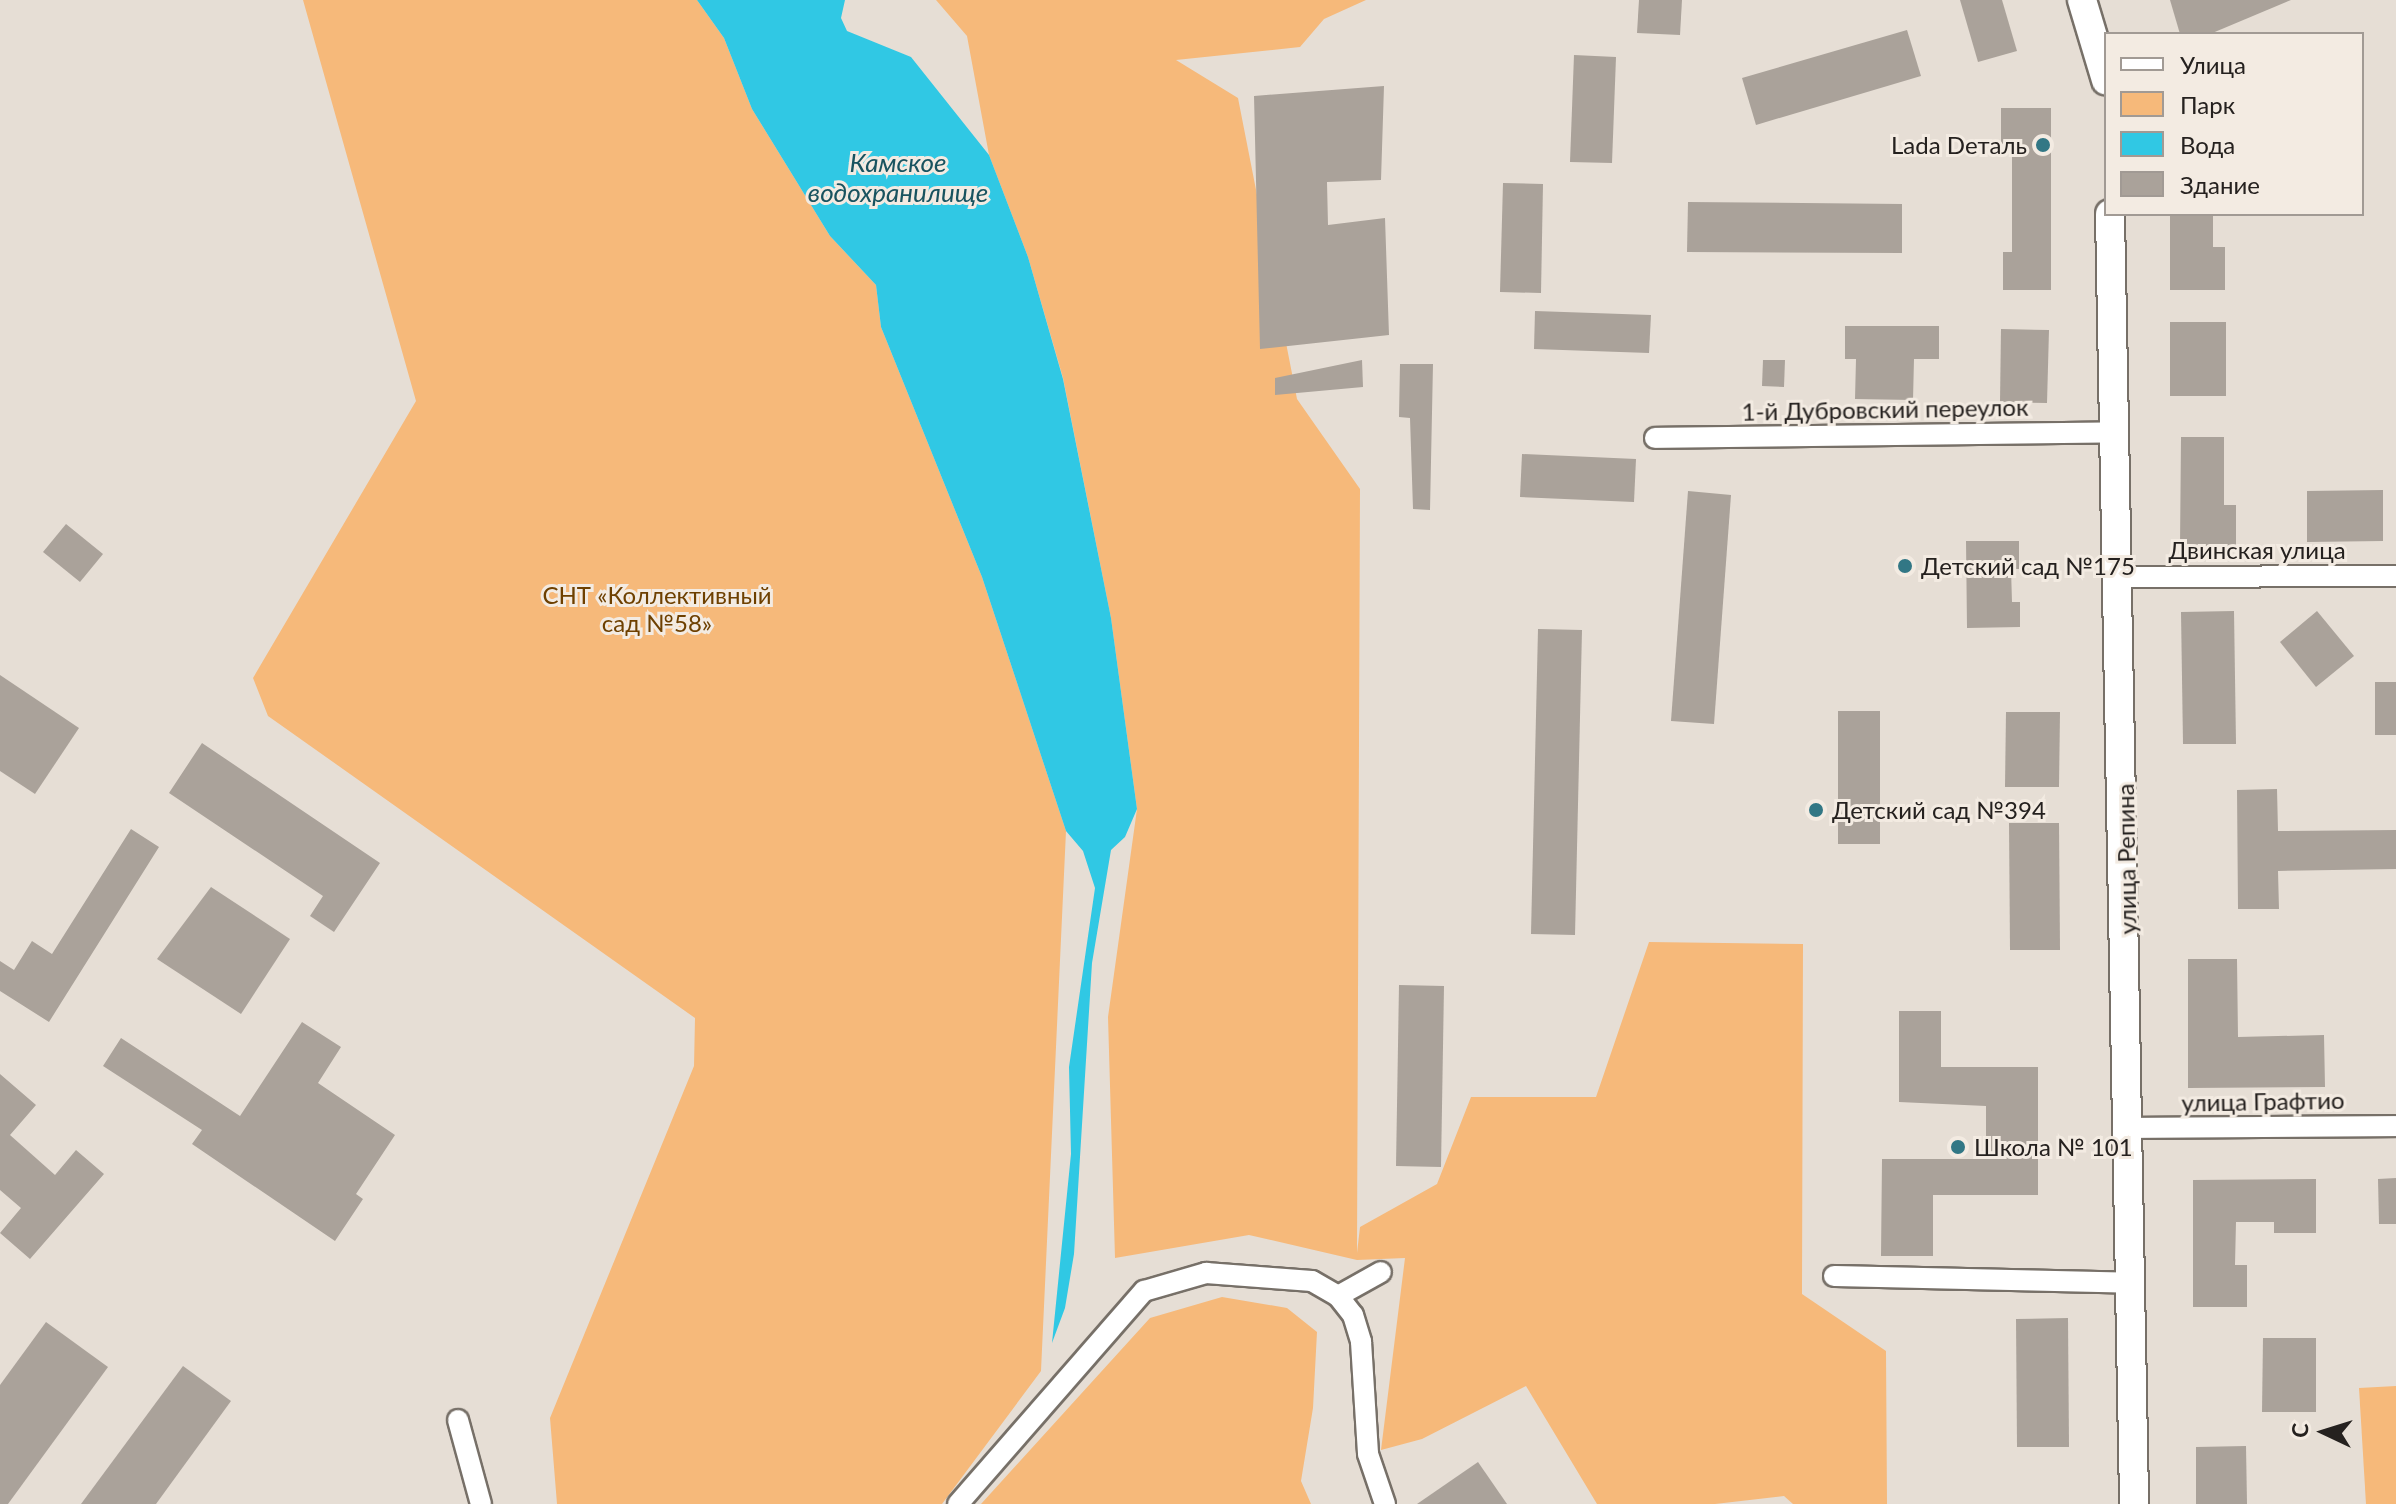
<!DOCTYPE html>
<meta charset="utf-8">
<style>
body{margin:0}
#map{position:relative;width:2396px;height:1504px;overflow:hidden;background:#e6ded5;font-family:Lato,sans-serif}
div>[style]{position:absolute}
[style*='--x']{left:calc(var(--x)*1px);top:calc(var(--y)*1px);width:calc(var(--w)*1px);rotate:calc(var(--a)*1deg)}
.green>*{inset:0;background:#f6b97a}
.water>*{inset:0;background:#30c8e4}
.building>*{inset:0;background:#aaa29a}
.roads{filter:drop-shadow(2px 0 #777068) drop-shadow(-2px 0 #777068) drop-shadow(0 2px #777068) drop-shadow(0 -2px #777068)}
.minor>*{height:20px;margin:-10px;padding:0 10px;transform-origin:10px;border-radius:10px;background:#fff}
.secondary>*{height:28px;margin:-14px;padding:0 14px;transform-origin:14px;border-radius:14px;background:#fff}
.dots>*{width:22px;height:22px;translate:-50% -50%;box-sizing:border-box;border:4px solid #f3ebe2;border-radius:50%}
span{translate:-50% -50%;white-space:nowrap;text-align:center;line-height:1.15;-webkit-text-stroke:6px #f3ebe2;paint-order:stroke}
.poi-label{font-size:24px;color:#25211f}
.right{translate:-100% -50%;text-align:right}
.left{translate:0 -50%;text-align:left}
.street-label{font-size:24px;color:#25211f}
.park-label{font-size:24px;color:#6e4000}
.water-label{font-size:26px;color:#18535f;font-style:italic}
.legend{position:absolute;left:2104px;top:32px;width:260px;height:184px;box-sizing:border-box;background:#f3ebe2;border:2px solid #a19a94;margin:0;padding:10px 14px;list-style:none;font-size:24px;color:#25211f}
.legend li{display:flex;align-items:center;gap:16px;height:40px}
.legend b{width:40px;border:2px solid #a19a94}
.north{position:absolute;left:2284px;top:1392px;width:80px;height:80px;-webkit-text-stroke:6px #f3ebe2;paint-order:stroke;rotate:274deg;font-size:22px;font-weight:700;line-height:32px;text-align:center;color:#25211f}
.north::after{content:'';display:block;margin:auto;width:28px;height:36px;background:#25211f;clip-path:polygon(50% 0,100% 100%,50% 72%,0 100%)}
</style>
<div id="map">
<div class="green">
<div style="clip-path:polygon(303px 0,697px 0,724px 38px,752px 109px,830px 236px,876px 285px,881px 327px,982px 577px,1066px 831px,1041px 1371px,942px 1504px,557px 1504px,550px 1418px,694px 1066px,695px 1018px,268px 716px,253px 678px,416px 401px)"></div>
<div style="clip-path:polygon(936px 0,1366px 0,1324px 19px,1300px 47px,1176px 60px,1238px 98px,1297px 399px,1360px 489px,1357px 1253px,1360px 1227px,1437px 1184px,1471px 1097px,1596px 1097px,1649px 942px,1803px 944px,1802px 1294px,1886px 1351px,1887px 1504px,1793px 1504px,1784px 1496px,1715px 1504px,1597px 1504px,1526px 1386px,1422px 1439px,1381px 1450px,1405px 1258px,1357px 1260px,1249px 1235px,1115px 1258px,1108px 1017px,1137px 809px,1111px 618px,1063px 378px,1028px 257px,989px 155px,967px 36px)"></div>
<div style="clip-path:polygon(1222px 1297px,1287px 1308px,1317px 1332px,1313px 1408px,1301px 1481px,1311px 1504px,981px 1504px,1150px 1318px)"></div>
<div style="clip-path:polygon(2396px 1386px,2396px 1504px,2366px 1504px,2359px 1388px)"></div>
</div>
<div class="water">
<div style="clip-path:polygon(697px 0,845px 0,841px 18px,847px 31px,911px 57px,989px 155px,1028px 257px,1063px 379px,1111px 618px,1137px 809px,1125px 837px,1111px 850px,1092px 963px,1074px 1254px,1065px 1308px,1052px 1343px,1071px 1154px,1069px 1067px,1095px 888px,1083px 851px,1066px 831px,982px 577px,881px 327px,876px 285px,830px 236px,752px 109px,724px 38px)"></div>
</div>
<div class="building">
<div style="clip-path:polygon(1639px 0,1682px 0,1680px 35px,1637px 33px)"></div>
<div style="clip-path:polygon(1960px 0,2002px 0,2017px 51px,1978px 62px)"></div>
<div style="clip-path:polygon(2170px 0,2291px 0,2210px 34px,2180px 34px)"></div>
<div style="clip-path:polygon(1907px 30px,1921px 76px,1756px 125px,1742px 78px)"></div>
<div style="clip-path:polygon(1574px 55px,1616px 57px,1612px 163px,1570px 162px)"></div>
<div style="clip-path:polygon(1384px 86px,1381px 180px,1327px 182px,1328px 225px,1385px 218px,1389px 335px,1260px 349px,1254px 96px)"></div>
<div style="clip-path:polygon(2001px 108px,2051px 108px,2051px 290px,2003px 290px,2003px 252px,2012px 252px,2012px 144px,2001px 144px)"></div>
<div style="clip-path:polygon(1503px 183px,1543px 184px,1541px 293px,1500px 292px)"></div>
<div style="clip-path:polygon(1688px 202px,1902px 204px,1902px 253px,1687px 252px)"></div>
<div style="clip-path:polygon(2170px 214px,2213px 214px,2213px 247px,2225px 247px,2225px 290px,2170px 290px)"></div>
<div style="clip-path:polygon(1535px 311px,1651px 315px,1649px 353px,1534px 349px)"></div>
<div style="clip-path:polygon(2170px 322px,2226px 322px,2226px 396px,2170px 396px)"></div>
<div style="clip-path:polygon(1845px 326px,1939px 326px,1939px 359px,1914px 359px,1913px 400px,1855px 399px,1856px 359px,1845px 359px)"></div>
<div style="clip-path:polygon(2001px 329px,2049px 330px,2047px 403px,2000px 402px)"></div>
<div style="clip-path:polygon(1362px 360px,1363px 387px,1275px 395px,1275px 378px)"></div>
<div style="clip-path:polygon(1763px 360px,1785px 360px,1784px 387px,1762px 386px)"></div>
<div style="clip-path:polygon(1400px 364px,1433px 364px,1430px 510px,1413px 509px,1410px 418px,1399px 417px)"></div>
<div style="clip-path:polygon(2181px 437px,2224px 437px,2224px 505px,2236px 505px,2236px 546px,2180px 546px)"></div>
<div style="clip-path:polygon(1522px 454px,1636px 459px,1634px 502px,1520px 497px)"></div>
<div style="clip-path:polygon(2383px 490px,2383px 541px,2307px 542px,2307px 491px)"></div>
<div style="clip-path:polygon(1688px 491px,1731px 495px,1714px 724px,1671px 721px)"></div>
<div style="clip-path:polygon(66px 524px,103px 554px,80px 582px,43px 552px)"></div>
<div style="clip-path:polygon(1966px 541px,2019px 541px,2019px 569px,2011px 569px,2012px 602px,2020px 602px,2020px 627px,1967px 628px)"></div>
<div style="clip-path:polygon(2234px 611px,2236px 744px,2183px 744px,2181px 612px)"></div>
<div style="clip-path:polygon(2317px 611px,2354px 656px,2316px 687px,2280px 642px)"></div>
<div style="clip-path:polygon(1538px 629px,1582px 630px,1575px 935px,1531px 934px)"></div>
<div style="clip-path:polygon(0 675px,79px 728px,35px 794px,0 771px)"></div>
<div style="clip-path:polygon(2375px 682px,2396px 682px,2396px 735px,2375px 735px)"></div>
<div style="clip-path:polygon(1838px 711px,1880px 711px,1880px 844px,1838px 844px)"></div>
<div style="clip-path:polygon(2006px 712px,2060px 712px,2059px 787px,2005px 787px)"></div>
<div style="clip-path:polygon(202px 743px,380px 863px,334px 932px,310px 916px,323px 896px,169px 793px)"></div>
<div style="clip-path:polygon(2277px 789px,2278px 831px,2396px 830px,2396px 869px,2278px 871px,2279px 909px,2238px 909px,2237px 790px)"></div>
<div style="clip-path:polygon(2009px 823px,2059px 823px,2060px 950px,2010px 950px)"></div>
<div style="clip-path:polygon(131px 829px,159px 847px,49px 1022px,0 991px,0 961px,14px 970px,32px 941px,52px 954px)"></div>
<div style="clip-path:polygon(211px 887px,290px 939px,241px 1014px,157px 959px)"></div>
<div style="clip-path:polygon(2188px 959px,2237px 959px,2238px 1037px,2324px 1035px,2325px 1087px,2188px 1088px)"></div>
<div style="clip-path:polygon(1399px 985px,1444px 986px,1441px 1167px,1396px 1166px)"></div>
<div style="clip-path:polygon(1899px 1011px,1941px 1011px,1941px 1067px,2038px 1067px,2038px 1195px,1933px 1195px,1933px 1256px,1881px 1256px,1882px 1159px,1986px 1159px,1986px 1106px,1899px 1102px)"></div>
<div style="clip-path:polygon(302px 1022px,341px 1047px,318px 1083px,395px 1135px,356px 1194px,363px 1199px,335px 1241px,192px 1144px,202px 1130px,103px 1066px,121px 1038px,240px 1116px)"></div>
<div style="clip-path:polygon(0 1074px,36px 1105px,10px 1135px,55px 1175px,76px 1150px,104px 1174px,30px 1259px,0 1233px,21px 1208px,0 1190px)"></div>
<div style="clip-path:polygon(2396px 1178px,2396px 1224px,2379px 1224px,2378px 1179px)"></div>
<div style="clip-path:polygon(2316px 1179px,2316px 1233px,2274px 1233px,2274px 1222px,2236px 1222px,2235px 1265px,2247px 1265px,2247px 1307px,2193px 1307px,2193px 1180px)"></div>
<div style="clip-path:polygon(2068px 1318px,2069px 1447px,2017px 1447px,2016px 1319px)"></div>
<div style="clip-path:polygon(46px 1322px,108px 1367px,8px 1504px,0 1504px,0 1385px)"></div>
<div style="clip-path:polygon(2263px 1338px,2316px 1338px,2316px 1412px,2262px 1412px)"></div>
<div style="clip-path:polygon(183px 1366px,231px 1401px,156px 1504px,81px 1504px)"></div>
<div style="clip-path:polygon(2246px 1446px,2247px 1504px,2196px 1504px,2196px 1447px)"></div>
<div style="clip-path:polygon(1478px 1462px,1507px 1504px,1417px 1504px)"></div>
</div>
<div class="roads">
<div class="minor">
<div style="--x:1655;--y:438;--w:460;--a:-0.7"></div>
<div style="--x:2119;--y:577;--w:277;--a:-0.2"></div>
<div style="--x:2131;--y:1128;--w:265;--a:-0.4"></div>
<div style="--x:1834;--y:1276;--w:299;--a:1.3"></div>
<div style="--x:1338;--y:1296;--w:49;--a:-29.2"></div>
<div style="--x:458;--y:1420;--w:87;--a:74.7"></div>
<div style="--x:958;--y:1504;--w:283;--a:-48.9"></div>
<div style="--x:1144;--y:1291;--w:65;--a:-16.2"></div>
<div style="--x:1206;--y:1273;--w:106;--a:4.3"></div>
<div style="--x:1312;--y:1281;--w:30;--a:30"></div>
<div style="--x:1338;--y:1296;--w:24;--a:52"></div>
<div style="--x:1353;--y:1315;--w:28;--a:73"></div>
<div style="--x:1361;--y:1342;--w:112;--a:86.4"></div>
<div style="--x:1368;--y:1454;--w:53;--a:71.2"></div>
</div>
<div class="secondary">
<div style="--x:2082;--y:0;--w:84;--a:73.3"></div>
<div style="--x:2110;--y:214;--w:1290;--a:88.93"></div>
</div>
</div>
<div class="dots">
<div style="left:2043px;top:145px;background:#327785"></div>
<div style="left:1905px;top:566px;background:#327785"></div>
<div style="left:1816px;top:810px;background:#327785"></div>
<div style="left:1958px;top:1147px;background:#327785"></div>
</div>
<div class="poi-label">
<span class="right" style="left:2027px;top:145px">Lada Dеталь</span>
<span class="left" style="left:1921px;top:566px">Детский сад №175</span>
<span class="left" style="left:1832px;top:810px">Детский сад №394</span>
<span class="left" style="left:1974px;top:1147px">Школа № 101</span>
</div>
<div class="street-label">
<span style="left:1885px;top:409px;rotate:-1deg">1-й Дубровский переулок</span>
<span style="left:2257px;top:550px">Двинская улица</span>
<span style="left:2126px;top:859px;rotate:-91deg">улица Репина</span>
<span style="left:2263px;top:1101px;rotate:-1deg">улица Графтио</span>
</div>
<div class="park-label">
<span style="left:657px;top:609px">СНТ «Коллективный<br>сад №58»</span>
</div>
<div class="water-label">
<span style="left:898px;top:178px">Камское<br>водохранилище</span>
</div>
<ul class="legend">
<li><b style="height:10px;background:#fff"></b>Улица</li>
<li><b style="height:22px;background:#f6b97a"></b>Парк</li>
<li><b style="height:22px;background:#30c8e4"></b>Вода</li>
<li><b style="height:22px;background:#aaa29a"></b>Здание</li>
</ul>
<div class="north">С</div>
</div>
